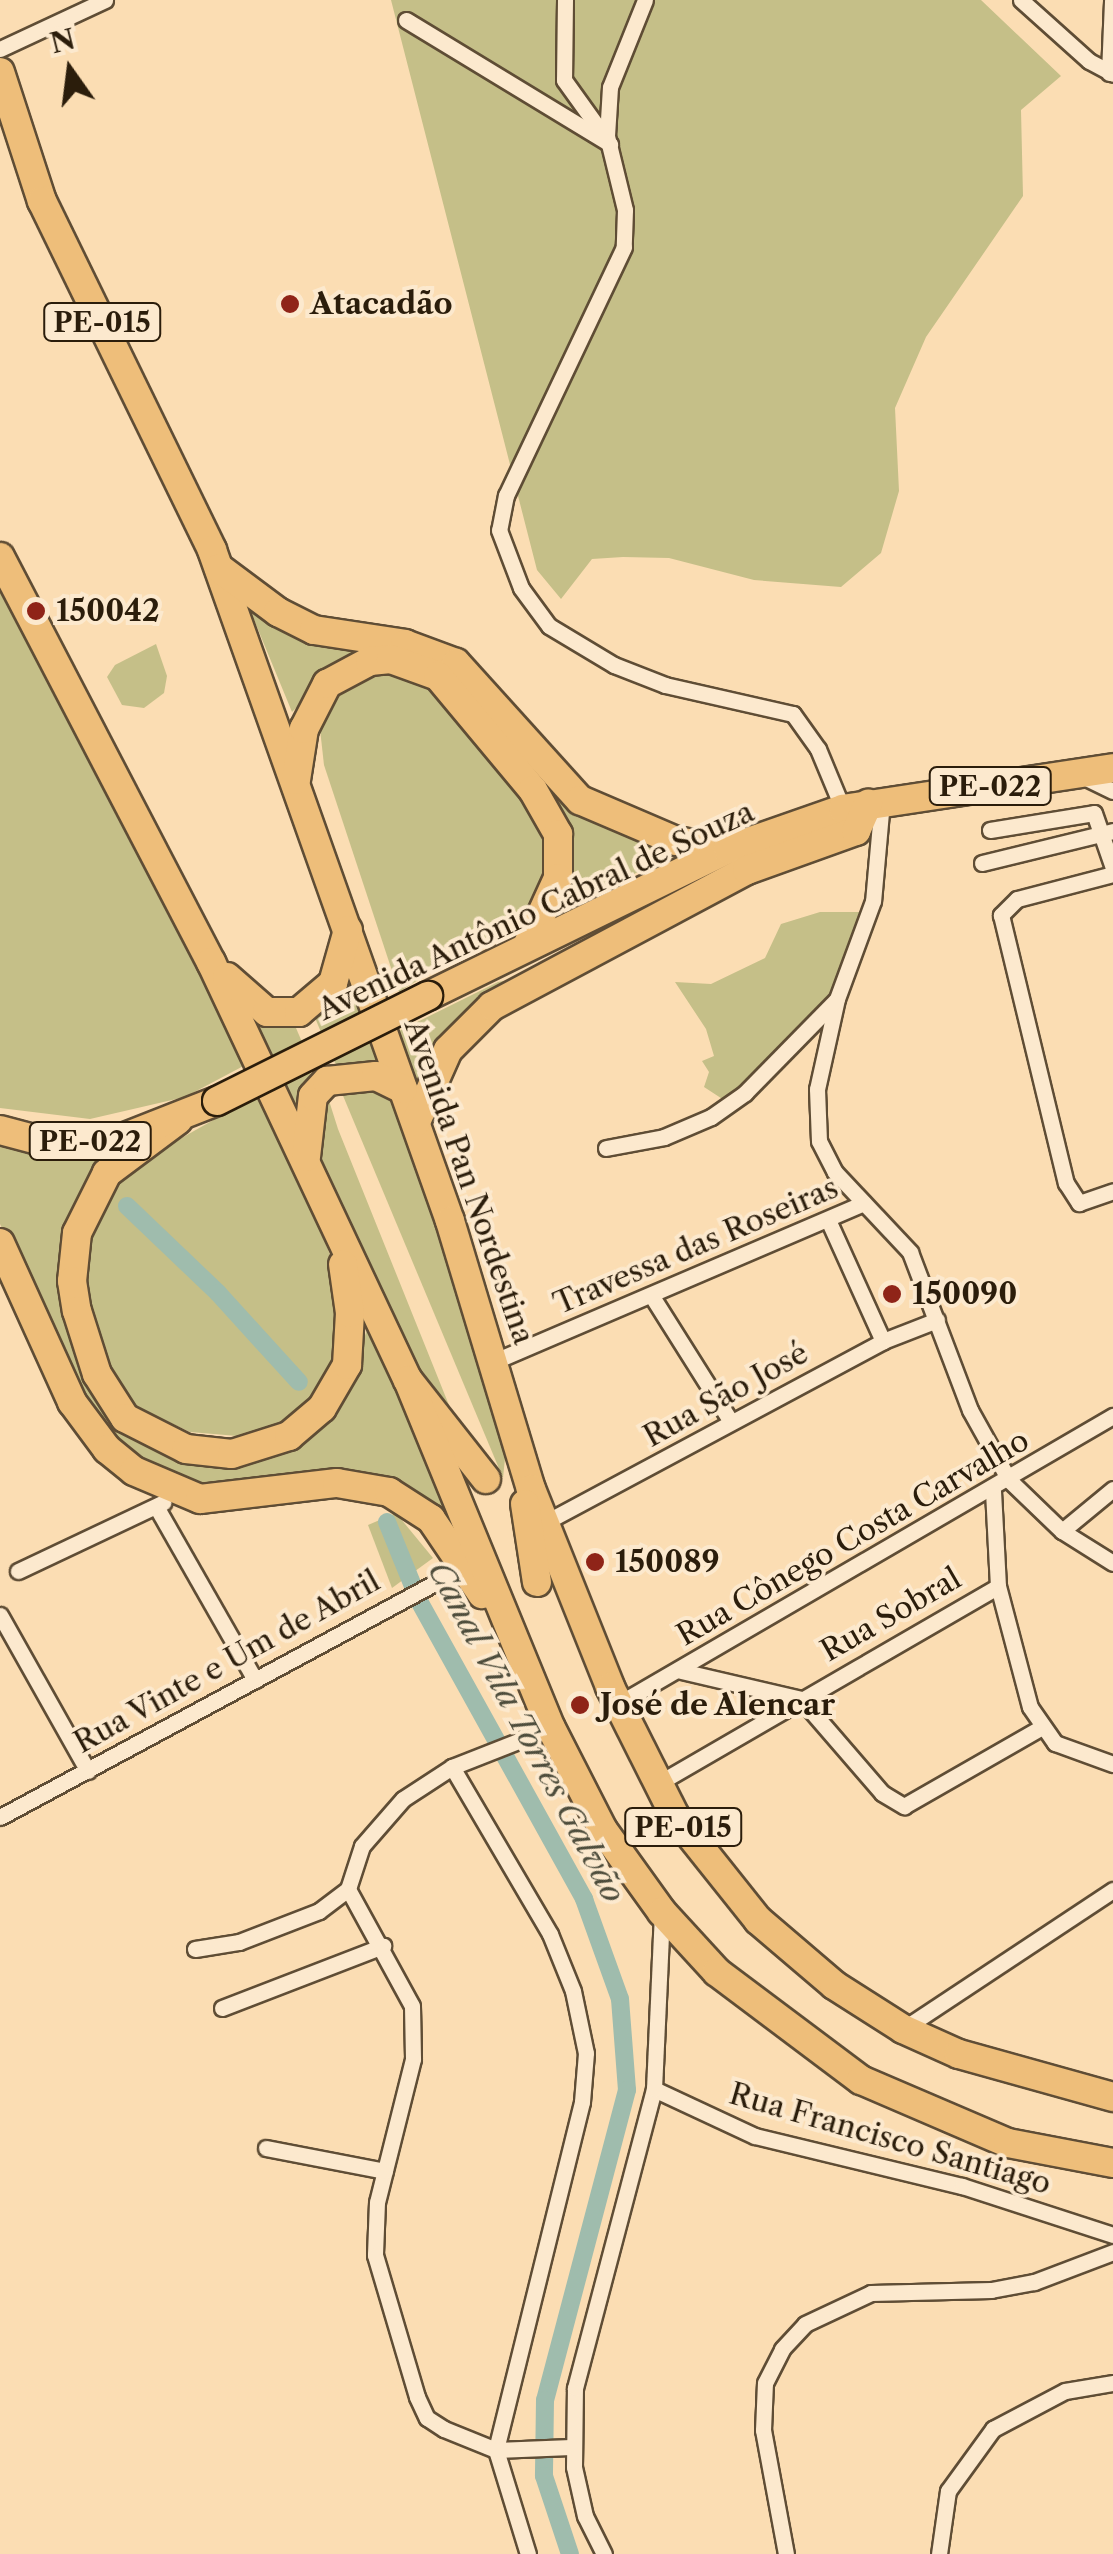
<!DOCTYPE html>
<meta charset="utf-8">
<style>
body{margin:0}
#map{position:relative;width:1113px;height:2554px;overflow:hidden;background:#fbddb3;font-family:"Libre Caslon Text",serif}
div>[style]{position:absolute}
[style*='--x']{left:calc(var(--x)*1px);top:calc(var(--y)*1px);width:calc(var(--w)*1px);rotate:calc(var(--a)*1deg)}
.green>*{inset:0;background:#c5bf88}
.canal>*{height:18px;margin:-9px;padding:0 9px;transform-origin:9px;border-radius:9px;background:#9fbcad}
.roads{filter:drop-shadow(2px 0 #5f4d35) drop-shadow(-2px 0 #5f4d35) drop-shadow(0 2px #5f4d35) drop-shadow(0 -2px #5f4d35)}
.minor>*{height:15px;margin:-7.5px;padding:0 7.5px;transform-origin:7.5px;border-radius:7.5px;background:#fce9ce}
.trunk>*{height:28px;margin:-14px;padding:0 14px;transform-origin:14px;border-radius:14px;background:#eebe7a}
.bridges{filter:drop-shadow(2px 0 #2b1d0b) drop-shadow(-2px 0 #2b1d0b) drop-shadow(0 2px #2b1d0b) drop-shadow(0 -2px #2b1d0b)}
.trunk-bridge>*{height:28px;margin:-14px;padding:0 14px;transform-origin:14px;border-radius:14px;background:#eebe7a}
.dots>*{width:28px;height:28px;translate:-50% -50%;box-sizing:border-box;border:5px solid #fce9ce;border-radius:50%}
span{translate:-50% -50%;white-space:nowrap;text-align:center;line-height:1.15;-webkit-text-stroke:8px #fce9ce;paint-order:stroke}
.shield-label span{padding:2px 8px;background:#fce9ce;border:2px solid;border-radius:8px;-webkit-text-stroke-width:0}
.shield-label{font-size:28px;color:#2b1d0b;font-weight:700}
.poi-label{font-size:30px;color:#2b1d0b;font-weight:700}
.left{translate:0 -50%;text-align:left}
.street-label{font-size:30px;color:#2b1d0b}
.water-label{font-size:32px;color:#4e4d3c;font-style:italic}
.north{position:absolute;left:20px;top:20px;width:100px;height:100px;-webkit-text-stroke:8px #fce9ce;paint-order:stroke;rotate:346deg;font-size:28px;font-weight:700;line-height:40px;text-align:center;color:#2b1d0b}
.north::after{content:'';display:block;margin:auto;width:35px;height:45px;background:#2b1d0b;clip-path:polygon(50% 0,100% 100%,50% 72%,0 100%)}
</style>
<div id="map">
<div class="green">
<div style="clip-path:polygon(391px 0,981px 0,1061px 76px,1021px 110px,1023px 196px,926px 337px,895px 408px,899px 491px,881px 553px,841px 587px,754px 580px,669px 558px,623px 557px,592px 559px,561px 599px,537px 570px)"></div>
<div style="clip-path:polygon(0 587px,251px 1062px,185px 1097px,90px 1119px,0 1108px)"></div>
<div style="clip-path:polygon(243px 593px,275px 628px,408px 649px,535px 765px,682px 853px,565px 904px,573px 855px,562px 819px,418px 660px,325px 680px,292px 712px)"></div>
<div style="clip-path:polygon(156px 644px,167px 676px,164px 693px,144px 708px,122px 705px,107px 677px,115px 665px)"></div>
<div style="clip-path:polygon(387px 669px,431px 685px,523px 797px,550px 858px,541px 891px,525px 913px,399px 992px,324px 765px,320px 729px,331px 700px,356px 679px)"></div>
<div style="clip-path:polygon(820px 912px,862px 912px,832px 997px,727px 1102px,704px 1087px,709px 1072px,702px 1061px,714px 1056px,706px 1029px,675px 982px,711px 984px,765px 958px,781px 924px)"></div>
<div style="clip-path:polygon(352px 950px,373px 1016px,323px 1037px,313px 1013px)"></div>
<div style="clip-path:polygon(530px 976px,416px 1106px,393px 1034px,498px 982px)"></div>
<div style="clip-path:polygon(239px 999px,293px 1021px,305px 1049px,275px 1064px)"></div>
<div style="clip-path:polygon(378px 1029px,394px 1076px,338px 1069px,330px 1052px)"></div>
<div style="clip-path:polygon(305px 1063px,315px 1082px,306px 1132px,280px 1076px)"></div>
<div style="clip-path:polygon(336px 1079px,388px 1087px,408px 1124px,507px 1439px,503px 1478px)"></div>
<div style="clip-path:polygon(325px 1088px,338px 1129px,463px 1440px,413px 1379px,314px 1150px)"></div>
<div style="clip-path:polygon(265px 1091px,340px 1280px,334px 1361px,326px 1385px,277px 1428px,249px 1437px,190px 1432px,137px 1407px,111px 1367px,83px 1281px,95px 1207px,123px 1171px)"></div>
<div style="clip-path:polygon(0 1139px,134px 1140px,64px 1252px,122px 1425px,155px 1449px,186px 1459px,250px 1460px,359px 1357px,370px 1318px,467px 1547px,400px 1485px,202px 1497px,135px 1466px,79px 1400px,0 1224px)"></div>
<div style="clip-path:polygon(396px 1513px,433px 1558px,392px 1588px,368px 1525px)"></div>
</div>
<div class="canal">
<div style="--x:127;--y:1206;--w:126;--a:43.7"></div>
<div style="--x:218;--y:1293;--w:120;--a:47.7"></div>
<div style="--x:387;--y:1522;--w:85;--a:67.9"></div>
<div style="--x:419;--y:1601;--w:341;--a:61"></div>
<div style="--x:584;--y:1899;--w:106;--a:70.2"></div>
<div style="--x:620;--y:1999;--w:91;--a:85.6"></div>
<div style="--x:627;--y:2090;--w:321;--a:104.8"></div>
<div style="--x:545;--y:2400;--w:76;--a:90.8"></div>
<div style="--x:544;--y:2476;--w:82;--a:71.6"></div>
</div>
<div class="roads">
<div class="minor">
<div style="--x:565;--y:0;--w:80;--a:90.7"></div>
<div style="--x:564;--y:80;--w:70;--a:54.3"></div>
<div style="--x:645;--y:0;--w:94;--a:111.9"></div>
<div style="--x:610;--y:87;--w:49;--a:93.5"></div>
<div style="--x:607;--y:136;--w:76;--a:76.3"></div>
<div style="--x:625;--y:210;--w:37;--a:92"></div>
<div style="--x:624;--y:247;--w:275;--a:115.4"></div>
<div style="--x:506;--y:495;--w:36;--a:101"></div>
<div style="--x:499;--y:530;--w:62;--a:69.2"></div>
<div style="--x:521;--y:588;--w:47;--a:53.6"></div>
<div style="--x:549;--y:626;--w:76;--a:31"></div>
<div style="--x:614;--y:665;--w:55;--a:21.4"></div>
<div style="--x:665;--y:685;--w:131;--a:12.8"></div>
<div style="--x:793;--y:714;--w:43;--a:54.5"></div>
<div style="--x:818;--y:749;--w:65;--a:67.4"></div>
<div style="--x:1021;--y:0;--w:91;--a:41.9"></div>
<div style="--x:1089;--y:61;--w:27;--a:28"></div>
<div style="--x:406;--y:20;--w:239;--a:31.3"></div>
<div style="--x:0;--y:49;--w:116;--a:-25"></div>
<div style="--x:1109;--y:73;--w:73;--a:-87.6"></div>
<div style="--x:1084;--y:777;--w:32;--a:26"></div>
<div style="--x:882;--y:801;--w:100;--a:95.1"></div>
<div style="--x:873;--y:901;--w:104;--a:110.2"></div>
<div style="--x:837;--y:999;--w:92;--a:102.5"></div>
<div style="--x:817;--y:1089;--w:52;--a:87.8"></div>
<div style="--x:819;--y:1141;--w:35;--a:63"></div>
<div style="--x:835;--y:1172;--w:110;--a:46.8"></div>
<div style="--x:910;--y:1252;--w:169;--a:69.2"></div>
<div style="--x:970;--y:1410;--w:80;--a:60.9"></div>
<div style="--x:1009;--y:1480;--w:74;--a:43.9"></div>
<div style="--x:1062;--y:1531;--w:60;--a:32.1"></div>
<div style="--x:990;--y:830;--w:105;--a:-9.3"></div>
<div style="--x:1094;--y:813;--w:58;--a:70.9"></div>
<div style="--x:982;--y:863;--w:135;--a:-13.7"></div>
<div style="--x:1113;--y:874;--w:99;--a:165.4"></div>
<div style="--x:1017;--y:899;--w:23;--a:135"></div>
<div style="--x:1001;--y:915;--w:276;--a:76.4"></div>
<div style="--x:1066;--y:1183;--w:24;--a:57"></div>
<div style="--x:1079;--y:1203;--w:36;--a:-19"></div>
<div style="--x:606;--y:1148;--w:59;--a:-10.7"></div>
<div style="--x:664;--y:1137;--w:51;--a:-23.1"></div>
<div style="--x:711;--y:1117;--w:42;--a:-35.2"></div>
<div style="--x:745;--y:1093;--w:129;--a:-45.6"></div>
<div style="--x:829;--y:1222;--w:131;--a:65.6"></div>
<div style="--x:653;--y:1298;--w:146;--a:57.8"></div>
<div style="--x:495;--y:1361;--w:401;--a:-23.2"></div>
<div style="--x:993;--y:1491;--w:95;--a:87"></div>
<div style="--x:998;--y:1586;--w:125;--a:75.2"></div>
<div style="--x:1030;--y:1707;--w:44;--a:55.2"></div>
<div style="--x:1055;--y:1743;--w:62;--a:19.9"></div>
<div style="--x:157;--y:1508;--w:198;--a:60.3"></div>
<div style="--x:544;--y:1523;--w:385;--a:-28.2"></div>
<div style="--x:883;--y:1341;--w:58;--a:-21.3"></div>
<div style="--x:1062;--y:1531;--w:66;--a:-39.5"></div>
<div style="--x:18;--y:1571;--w:161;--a:-25.3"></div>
<div style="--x:0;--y:1615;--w:179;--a:60.6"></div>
<div style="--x:681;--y:1671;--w:123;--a:13.1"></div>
<div style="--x:801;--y:1699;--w:124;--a:49.2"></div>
<div style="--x:882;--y:1793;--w:26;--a:31"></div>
<div style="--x:904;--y:1806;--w:157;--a:-29.8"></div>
<div style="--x:618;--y:1704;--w:573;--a:-30.19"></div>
<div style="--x:452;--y:1767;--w:194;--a:59.6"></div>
<div style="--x:550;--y:1934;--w:61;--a:68"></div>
<div style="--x:573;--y:1991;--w:63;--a:78.2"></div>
<div style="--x:586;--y:2053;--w:49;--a:94.7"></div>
<div style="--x:582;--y:2102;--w:358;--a:103.9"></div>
<div style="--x:496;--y:2450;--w:109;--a:72.9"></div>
<div style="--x:657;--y:1784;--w:394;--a:-30.1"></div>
<div style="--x:0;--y:1817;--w:534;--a:-28.29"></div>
<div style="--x:348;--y:1889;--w:133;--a:61.3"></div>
<div style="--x:412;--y:2006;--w:53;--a:88.9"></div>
<div style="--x:413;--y:2059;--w:147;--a:104.1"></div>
<div style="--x:377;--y:2202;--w:53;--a:92.2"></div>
<div style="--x:375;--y:2255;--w:148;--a:73.5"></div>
<div style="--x:417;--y:2397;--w:23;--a:65"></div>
<div style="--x:427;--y:2418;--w:20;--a:33"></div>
<div style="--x:444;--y:2429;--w:56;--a:22"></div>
<div style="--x:496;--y:2450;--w:75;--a:-2.3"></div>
<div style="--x:195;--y:1949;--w:45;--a:-9"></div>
<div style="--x:239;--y:1942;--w:86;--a:-21.2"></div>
<div style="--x:319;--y:1911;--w:36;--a:-37"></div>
<div style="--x:348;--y:1889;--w:45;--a:-72"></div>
<div style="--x:362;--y:1846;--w:62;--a:-48.9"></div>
<div style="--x:403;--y:1799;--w:59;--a:-33.1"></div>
<div style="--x:452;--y:1767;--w:106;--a:-21.5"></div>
<div style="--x:222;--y:2008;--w:173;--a:-21.1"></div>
<div style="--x:903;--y:2029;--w:252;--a:-33.5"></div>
<div style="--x:654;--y:2089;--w:111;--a:25"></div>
<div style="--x:755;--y:2136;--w:213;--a:13.6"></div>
<div style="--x:962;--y:2186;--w:159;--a:18"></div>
<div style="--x:266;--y:2148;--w:121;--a:10.9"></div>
<div style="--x:604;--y:2554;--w:42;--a:-116.6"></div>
<div style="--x:585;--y:2516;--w:50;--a:-102.7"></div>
<div style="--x:574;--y:2467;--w:79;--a:-89.3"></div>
<div style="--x:575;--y:2388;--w:309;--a:-75.2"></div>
<div style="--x:654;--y:2089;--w:174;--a:-87.4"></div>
<div style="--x:786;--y:2554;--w:126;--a:-100.5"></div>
<div style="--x:763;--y:2430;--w:47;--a:-87.6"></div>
<div style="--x:765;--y:2383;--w:38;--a:-63"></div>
<div style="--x:782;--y:2349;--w:34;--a:-47"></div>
<div style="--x:805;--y:2324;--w:73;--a:-25.2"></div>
<div style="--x:871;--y:2293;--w:120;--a:-1.4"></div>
<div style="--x:991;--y:2290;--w:44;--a:-10.5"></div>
<div style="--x:1034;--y:2282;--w:85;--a:-20.8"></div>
<div style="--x:939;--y:2554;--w:64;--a:-81.9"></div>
<div style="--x:948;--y:2491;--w:77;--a:-54"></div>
<div style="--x:993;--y:2429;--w:81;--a:-27.8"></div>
<div style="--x:1065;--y:2391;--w:49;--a:-9.5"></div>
</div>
<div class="trunk">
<div style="--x:0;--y:72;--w:136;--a:72"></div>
<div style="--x:42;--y:201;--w:388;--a:64"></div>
<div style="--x:212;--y:550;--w:712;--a:70.47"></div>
<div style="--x:450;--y:1221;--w:280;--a:73.2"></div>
<div style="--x:531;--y:1489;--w:213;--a:68.2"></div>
<div style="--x:610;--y:1687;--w:144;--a:63.3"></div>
<div style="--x:675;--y:1816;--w:133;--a:51.4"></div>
<div style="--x:758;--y:1920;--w:100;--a:40.5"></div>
<div style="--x:834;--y:1985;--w:82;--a:32.5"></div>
<div style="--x:903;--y:2029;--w:61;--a:24.1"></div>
<div style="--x:959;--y:2054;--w:160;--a:15.6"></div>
<div style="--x:0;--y:557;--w:457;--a:62.5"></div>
<div style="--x:211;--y:962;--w:462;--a:64.8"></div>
<div style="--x:408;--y:1380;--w:126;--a:51.8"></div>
<div style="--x:219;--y:568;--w:74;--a:36.7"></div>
<div style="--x:278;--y:612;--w:40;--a:26.6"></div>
<div style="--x:314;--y:630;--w:92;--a:8.7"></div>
<div style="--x:405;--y:644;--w:54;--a:20.4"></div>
<div style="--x:456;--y:663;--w:185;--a:47.9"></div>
<div style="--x:580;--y:800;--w:104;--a:23.1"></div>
<div style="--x:676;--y:841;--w:53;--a:8.7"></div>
<div style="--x:296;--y:780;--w:52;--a:-81.1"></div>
<div style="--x:304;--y:729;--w:51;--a:-62.9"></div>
<div style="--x:327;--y:684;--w:49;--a:-28.1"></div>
<div style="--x:370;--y:661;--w:21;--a:-5"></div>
<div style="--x:391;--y:659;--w:50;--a:19.9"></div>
<div style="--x:438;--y:676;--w:148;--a:50.2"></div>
<div style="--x:533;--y:790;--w:51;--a:60.4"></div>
<div style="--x:558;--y:834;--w:44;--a:90"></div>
<div style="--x:558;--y:878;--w:75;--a:114.5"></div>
<div style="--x:227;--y:977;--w:53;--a:41.2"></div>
<div style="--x:267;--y:1012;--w:32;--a:0"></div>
<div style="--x:299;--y:1012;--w:45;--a:-40.5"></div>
<div style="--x:333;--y:983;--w:55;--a:-74.2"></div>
<div style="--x:428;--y:996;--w:334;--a:-26.1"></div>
<div style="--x:728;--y:849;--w:122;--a:-19.2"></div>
<div style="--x:843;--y:809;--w:273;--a:-8.6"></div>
<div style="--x:178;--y:1120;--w:89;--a:143.3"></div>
<div style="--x:107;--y:1173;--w:67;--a:116.6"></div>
<div style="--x:77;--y:1233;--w:48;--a:95.9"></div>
<div style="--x:72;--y:1281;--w:30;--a:81"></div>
<div style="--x:77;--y:1311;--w:66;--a:72.4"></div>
<div style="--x:97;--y:1374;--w:52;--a:57.5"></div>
<div style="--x:125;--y:1418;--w:68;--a:26.9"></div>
<div style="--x:186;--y:1449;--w:46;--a:6.2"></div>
<div style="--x:232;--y:1454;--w:60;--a:-17.5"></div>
<div style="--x:289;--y:1436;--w:43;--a:-40.3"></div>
<div style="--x:322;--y:1408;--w:50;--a:-59.8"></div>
<div style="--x:347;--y:1365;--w:52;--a:-86.7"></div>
<div style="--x:350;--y:1313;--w:49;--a:-98.1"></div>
<div style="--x:416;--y:1122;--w:79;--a:-66"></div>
<div style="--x:448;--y:1050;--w:62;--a:-45"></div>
<div style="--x:492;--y:1006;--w:289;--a:-28.1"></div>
<div style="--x:747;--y:870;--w:116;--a:-19.7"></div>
<div style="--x:856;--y:831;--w:30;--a:-66"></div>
<div style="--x:0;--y:1130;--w:38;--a:15"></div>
<div style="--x:37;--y:1140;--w:88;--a:-2"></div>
<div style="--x:125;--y:1137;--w:99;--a:-21.4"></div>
<div style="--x:306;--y:1157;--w:61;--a:-83.5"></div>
<div style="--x:313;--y:1096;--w:21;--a:-47"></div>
<div style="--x:327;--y:1081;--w:49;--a:-5.8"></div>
<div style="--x:376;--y:1076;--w:30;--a:26"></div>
<div style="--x:0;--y:1243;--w:175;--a:65.6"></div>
<div style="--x:72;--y:1402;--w:59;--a:53.3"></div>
<div style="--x:107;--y:1449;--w:35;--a:39"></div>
<div style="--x:134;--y:1471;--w:72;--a:23"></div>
<div style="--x:200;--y:1499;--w:138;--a:-6.7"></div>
<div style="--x:337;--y:1483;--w:53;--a:9.8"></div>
<div style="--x:389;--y:1492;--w:50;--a:32.7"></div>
<div style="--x:431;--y:1519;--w:91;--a:55.8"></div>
<div style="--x:408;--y:1380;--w:376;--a:67.7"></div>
<div style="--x:551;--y:1728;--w:114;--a:63"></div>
<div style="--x:603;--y:1830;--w:101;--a:54.3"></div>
<div style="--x:662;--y:1912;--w:81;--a:47.5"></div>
<div style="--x:717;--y:1972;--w:180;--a:36.9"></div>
<div style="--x:861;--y:2080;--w:160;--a:23.2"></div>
<div style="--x:1008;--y:2143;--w:107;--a:10.8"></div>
<div style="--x:525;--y:1504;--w:79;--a:81.3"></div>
</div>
</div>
<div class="bridges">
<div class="trunk-bridge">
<div style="--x:217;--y:1101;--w:236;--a:-26.5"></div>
</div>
</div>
<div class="dots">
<div style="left:290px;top:304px;background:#8f2418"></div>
<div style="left:36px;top:611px;background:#8f2418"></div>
<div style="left:892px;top:1294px;background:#8f2418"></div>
<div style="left:595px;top:1562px;background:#8f2418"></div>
<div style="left:580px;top:1705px;background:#8f2418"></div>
</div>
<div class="shield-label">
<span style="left:102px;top:322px">PE-015</span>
<span style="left:990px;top:786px">PE-022</span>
<span style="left:90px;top:1141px">PE-022</span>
<span style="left:683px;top:1827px">PE-015</span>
</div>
<div class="poi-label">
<span class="left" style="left:310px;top:304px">Atacadão</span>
<span class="left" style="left:56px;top:611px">150042</span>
<span class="left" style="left:912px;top:1294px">150090</span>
<span class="left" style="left:615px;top:1562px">150089</span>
<span class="left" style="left:600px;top:1705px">José de Alencar</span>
</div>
<div class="street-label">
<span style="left:536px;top:911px;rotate:-25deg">Avenida Antônio Cabral de Souza</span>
<span style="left:469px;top:1182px;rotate:71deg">Avenida Pan Nordestina</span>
<span style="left:696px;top:1246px;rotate:-23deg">Travessa das Roseiras</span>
<span style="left:726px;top:1395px;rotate:-29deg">Rua São José</span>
<span style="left:853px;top:1538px;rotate:-30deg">Rua Cônego Costa Carvalho</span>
<span style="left:891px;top:1615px;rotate:-30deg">Rua Sobral</span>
<span style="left:227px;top:1662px;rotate:-29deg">Rua Vinte e Um de Abril</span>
<span style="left:890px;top:2139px;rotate:16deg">Rua Francisco Santiago</span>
</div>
<div class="water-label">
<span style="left:526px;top:1732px;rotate:62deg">Canal Vila Torres Galvão</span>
</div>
<div class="north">N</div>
</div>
